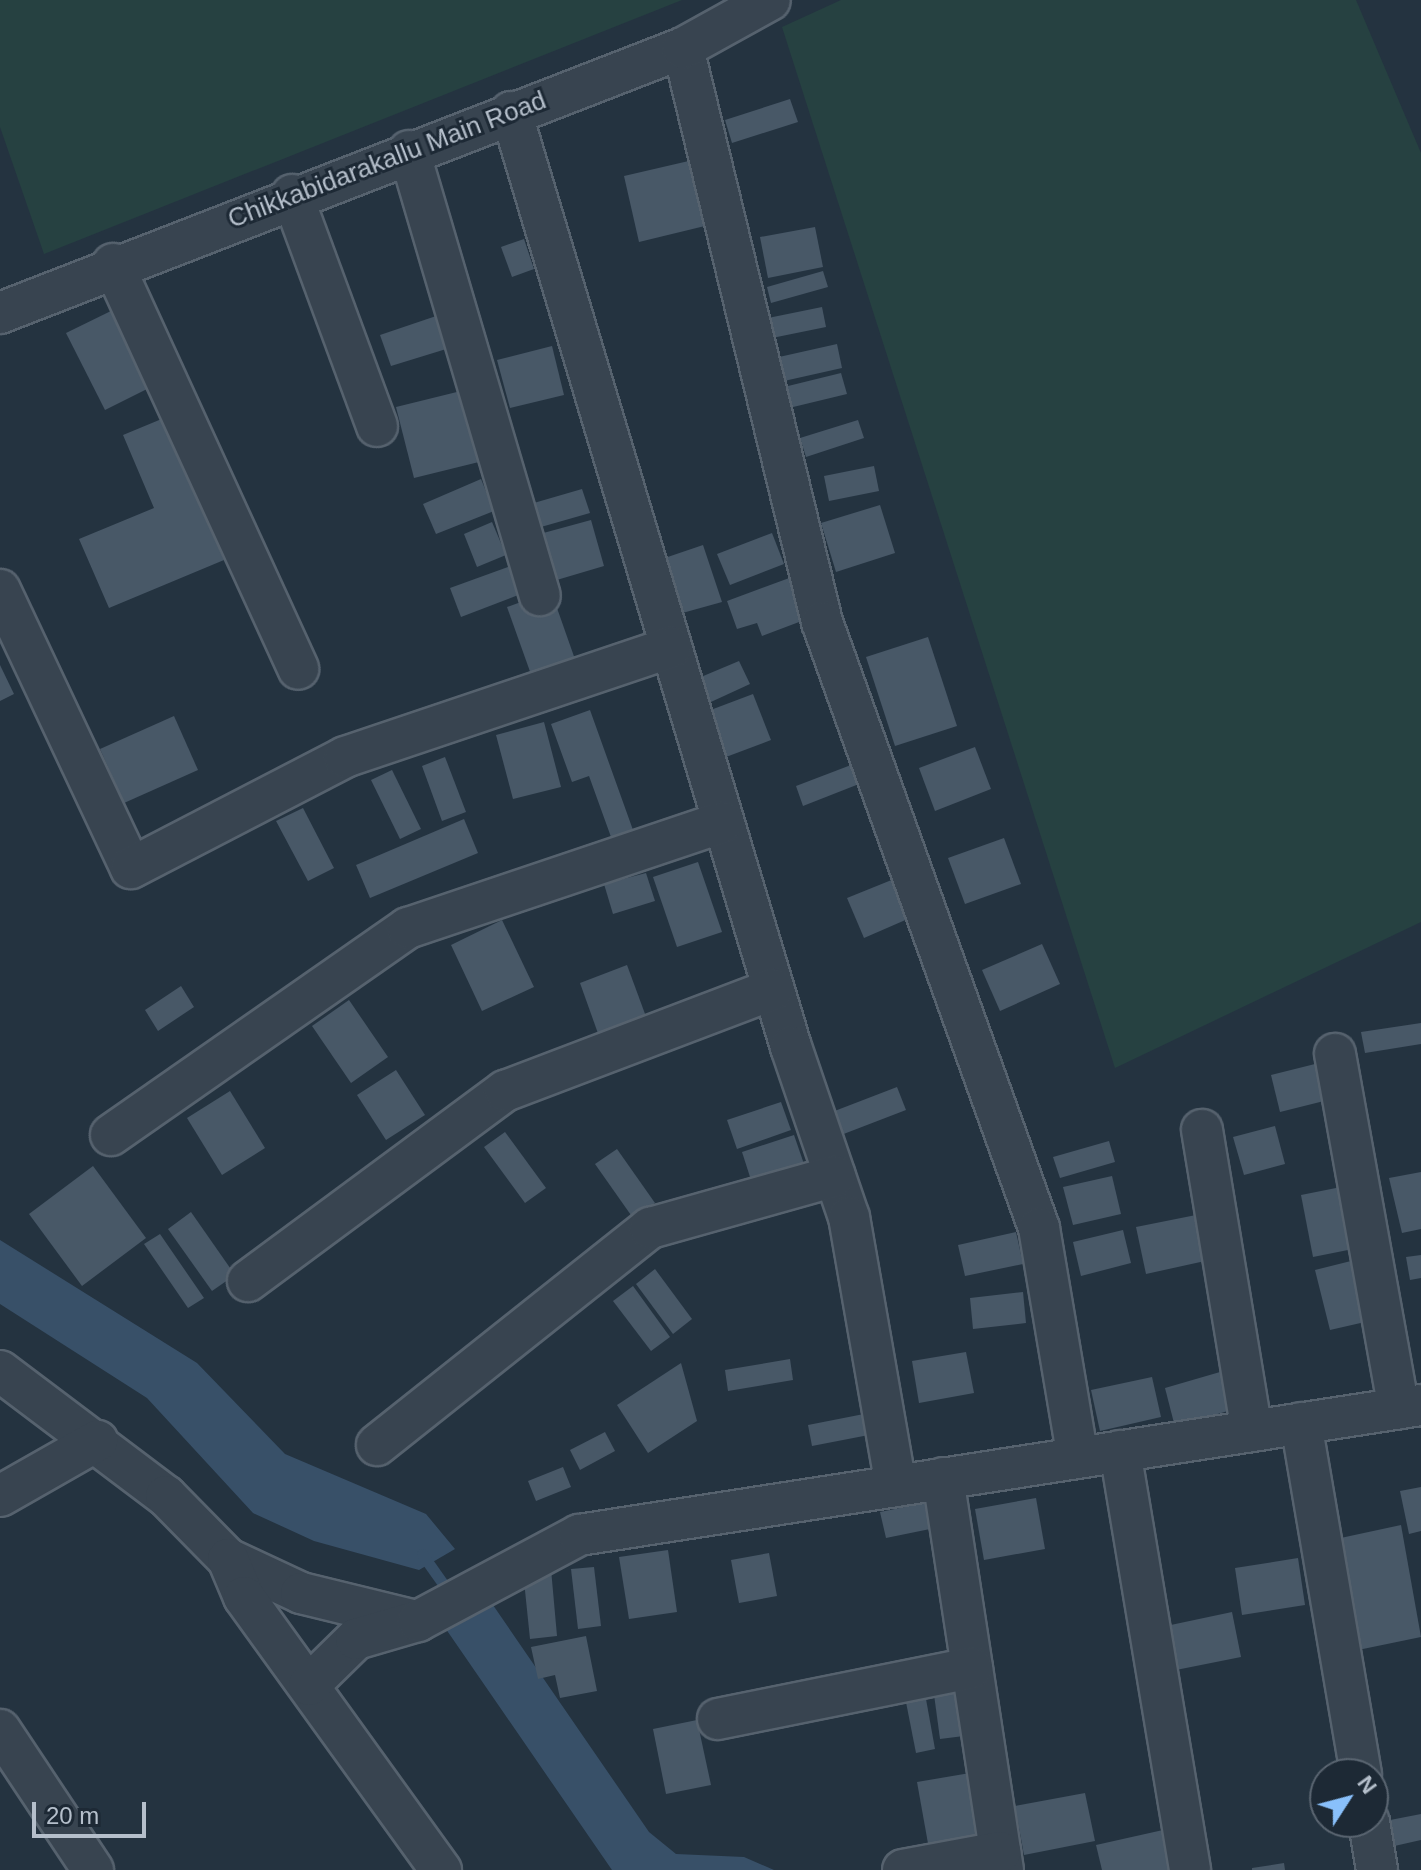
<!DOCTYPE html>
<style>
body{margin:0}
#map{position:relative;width:1421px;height:1870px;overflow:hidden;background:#243340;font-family:Arial,sans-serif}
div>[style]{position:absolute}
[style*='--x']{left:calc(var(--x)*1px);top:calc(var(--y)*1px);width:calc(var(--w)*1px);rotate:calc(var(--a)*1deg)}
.green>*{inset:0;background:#264141}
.water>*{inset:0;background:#385068}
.stream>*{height:11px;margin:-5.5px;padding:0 5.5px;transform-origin:5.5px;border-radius:5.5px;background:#385068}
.building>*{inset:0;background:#485867}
.roads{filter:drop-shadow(2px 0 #56626e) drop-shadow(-2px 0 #56626e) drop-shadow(0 2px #56626e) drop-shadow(0 -2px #56626e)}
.street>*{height:40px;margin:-20px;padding:0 20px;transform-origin:20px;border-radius:20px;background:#384450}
span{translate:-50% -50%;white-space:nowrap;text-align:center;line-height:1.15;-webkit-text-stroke:6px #1d2935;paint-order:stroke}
.street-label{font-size:26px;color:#b5bfcb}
.north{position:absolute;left:1309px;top:1758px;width:80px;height:80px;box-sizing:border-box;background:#1d2935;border:2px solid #5a6571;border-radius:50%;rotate:54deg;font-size:22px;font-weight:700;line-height:32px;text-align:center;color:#b5bfcb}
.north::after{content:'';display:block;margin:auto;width:28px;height:36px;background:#89c0fb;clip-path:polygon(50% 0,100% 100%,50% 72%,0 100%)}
.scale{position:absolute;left:32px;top:1802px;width:114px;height:36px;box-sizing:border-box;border:4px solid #b5bfcb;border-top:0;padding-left:10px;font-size:24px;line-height:28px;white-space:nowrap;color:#b5bfcb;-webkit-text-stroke:6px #1d2935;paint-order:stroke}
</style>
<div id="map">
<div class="green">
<div style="clip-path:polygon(0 0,682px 0,44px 254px,0 127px)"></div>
<div style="clip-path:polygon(841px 0,1356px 0,1421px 153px,1421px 922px,1115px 1068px,782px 27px)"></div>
</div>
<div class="water">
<div style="clip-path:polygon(0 1240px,197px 1363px,285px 1454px,426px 1514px,455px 1549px,419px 1570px,314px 1541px,253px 1513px,147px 1398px,0 1304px)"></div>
<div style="clip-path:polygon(484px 1592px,649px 1832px,676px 1854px,744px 1857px,774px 1870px,612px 1870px,439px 1619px)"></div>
</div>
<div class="stream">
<div style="--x:422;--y:1554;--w:50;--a:54.7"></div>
</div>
<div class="building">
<div style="clip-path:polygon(790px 99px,798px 122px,732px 143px,725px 120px)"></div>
<div style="clip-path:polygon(693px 160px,709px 225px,639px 242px,624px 176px)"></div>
<div style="clip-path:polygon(815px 227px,823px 267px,768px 278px,760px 237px)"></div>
<div style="clip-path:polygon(524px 239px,534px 269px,512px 277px,501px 247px)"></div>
<div style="clip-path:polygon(823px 271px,828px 287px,771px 303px,767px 287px)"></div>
<div style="clip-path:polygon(822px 307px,826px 327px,772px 338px,768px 318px)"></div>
<div style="clip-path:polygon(115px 309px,153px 386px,105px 410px,66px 333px)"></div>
<div style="clip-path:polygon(445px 313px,456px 346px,391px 366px,380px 335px)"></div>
<div style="clip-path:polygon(837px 344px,842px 368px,784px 381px,779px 357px)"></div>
<div style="clip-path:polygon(552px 346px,564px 395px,510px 408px,497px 360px)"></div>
<div style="clip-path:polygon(841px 373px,847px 394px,789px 408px,784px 387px)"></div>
<div style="clip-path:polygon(465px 390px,483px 461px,414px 478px,396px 407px)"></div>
<div style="clip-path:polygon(164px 418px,224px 560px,109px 608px,79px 539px,154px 508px,123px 435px)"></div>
<div style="clip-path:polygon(858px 420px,864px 438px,806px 457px,800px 438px)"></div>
<div style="clip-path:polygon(874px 466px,879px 491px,829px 501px,824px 476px)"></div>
<div style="clip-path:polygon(481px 479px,494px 511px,436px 534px,423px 504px)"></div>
<div style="clip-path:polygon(582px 489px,590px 513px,534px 529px,527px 505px)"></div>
<div style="clip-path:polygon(880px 505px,895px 553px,836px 572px,821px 523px)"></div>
<div style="clip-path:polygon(591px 520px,604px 566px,550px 582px,536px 535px)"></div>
<div style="clip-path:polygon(492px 522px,506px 555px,477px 567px,464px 534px)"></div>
<div style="clip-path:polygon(772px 533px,784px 564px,730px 585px,717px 554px)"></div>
<div style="clip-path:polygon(703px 545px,722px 602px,668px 617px,650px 563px)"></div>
<div style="clip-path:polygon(516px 564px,526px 592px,461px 617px,450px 588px)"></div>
<div style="clip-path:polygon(792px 577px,807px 619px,762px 636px,757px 623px,737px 629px,727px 601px)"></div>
<div style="clip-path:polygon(551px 591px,577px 665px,533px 680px,507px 607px)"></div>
<div style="clip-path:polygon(928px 637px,957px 726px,895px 746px,866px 657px)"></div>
<div style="clip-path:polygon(739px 661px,750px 684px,700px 707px,689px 682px)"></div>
<div style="clip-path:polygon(0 665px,14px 694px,0 701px)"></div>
<div style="clip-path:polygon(753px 694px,771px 740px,718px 760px,700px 714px)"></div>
<div style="clip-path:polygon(590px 710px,633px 830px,611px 837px,589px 776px,572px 782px,551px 724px)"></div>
<div style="clip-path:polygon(174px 716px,198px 770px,124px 803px,100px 749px)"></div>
<div style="clip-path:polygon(544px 722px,561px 787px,513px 799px,496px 735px)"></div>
<div style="clip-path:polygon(975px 747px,991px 789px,935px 811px,919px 768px)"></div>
<div style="clip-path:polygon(445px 757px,466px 812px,442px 821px,422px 766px)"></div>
<div style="clip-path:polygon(851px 765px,859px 784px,803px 806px,796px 786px)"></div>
<div style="clip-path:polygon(392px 770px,421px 829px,400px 839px,371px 780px)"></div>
<div style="clip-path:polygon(303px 808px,334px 868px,308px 881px,276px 821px)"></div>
<div style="clip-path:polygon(464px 819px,478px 853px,370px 898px,356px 865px)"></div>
<div style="clip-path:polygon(1004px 838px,1021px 884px,965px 904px,948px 858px)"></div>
<div style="clip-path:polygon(698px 862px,722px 932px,677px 947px,653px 877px)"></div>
<div style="clip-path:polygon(646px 873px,655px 901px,613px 914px,604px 884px)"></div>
<div style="clip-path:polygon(894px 879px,910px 918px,864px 938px,847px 898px)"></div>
<div style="clip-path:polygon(502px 920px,534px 987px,482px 1011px,451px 945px)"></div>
<div style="clip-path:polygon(1042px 944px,1060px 984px,1000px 1011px,982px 970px)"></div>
<div style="clip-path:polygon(627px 965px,648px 1022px,600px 1039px,580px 983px)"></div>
<div style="clip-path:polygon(181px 986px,194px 1007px,158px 1031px,145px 1010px)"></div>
<div style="clip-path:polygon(349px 1000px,388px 1057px,351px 1083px,312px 1026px)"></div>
<div style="clip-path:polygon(1421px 1023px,1421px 1044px,1365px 1053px,1361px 1032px)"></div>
<div style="clip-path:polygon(1315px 1064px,1324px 1101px,1280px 1112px,1271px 1075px)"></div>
<div style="clip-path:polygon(396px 1070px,425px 1115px,386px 1140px,357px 1095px)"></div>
<div style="clip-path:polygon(897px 1087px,906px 1110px,841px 1135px,832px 1112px)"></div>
<div style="clip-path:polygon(230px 1091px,265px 1148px,222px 1175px,187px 1118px)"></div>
<div style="clip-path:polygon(781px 1102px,791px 1130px,737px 1149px,727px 1120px)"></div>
<div style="clip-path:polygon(1275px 1126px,1285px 1164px,1244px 1175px,1233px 1137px)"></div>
<div style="clip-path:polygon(505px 1132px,546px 1188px,525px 1203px,484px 1147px)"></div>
<div style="clip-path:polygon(794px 1135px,804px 1164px,751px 1180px,742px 1152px)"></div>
<div style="clip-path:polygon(1109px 1141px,1115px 1162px,1060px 1178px,1053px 1157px)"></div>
<div style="clip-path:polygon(617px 1149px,655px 1203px,633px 1218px,595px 1164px)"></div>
<div style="clip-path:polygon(93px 1166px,146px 1238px,82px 1286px,29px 1214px)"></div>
<div style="clip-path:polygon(1421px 1172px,1421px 1229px,1402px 1233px,1389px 1178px)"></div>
<div style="clip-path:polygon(1112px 1176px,1121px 1214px,1073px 1225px,1063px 1187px)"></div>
<div style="clip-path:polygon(1346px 1186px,1358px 1248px,1313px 1257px,1301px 1195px)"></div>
<div style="clip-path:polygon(191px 1212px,235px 1275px,212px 1291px,168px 1229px)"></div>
<div style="clip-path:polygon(1196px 1215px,1205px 1261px,1146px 1274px,1136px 1227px)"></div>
<div style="clip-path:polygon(1123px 1230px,1131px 1263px,1081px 1276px,1073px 1242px)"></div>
<div style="clip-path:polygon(1016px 1232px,1023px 1264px,965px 1276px,958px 1245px)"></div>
<div style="clip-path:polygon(160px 1234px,204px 1298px,188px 1308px,144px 1244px)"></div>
<div style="clip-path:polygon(1421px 1255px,1421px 1278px,1410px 1280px,1406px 1257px)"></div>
<div style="clip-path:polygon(1351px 1261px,1365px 1322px,1330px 1330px,1315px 1270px)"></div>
<div style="clip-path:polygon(655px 1269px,692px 1319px,673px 1334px,636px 1284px)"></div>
<div style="clip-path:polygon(633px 1286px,670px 1337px,651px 1351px,613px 1301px)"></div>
<div style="clip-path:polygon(1023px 1292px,1026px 1323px,973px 1329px,970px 1298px)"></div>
<div style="clip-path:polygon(966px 1352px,974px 1393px,919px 1403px,912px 1361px)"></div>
<div style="clip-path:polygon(790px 1359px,793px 1380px,728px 1391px,725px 1370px)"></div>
<div style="clip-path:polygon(681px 1363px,697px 1421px,648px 1453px,617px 1405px)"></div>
<div style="clip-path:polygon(1220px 1372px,1231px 1410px,1175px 1427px,1165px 1388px)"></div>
<div style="clip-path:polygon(1152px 1377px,1161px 1417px,1100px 1431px,1091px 1390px)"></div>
<div style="clip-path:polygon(869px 1413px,874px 1434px,812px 1446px,808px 1425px)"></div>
<div style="clip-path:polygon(605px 1432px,615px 1451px,580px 1470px,570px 1450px)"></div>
<div style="clip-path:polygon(563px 1467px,571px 1487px,536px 1501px,528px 1481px)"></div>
<div style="clip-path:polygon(1421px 1487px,1421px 1531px,1409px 1534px,1400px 1491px)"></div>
<div style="clip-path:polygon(1036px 1498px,1045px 1549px,984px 1560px,975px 1509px)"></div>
<div style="clip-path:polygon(929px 1502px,935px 1528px,886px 1538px,880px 1512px)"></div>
<div style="clip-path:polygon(1401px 1525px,1421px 1637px,1358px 1650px,1336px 1539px)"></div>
<div style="clip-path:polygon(668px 1550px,677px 1612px,629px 1619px,619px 1557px)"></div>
<div style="clip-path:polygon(769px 1553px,777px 1596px,739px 1603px,731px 1560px)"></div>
<div style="clip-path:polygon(1298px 1558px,1305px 1605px,1242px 1615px,1235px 1568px)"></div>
<div style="clip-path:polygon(594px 1567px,601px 1626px,578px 1629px,571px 1569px)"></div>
<div style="clip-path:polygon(551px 1569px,557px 1636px,530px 1639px,523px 1571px)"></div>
<div style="clip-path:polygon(1232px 1612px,1241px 1657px,1176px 1670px,1166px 1626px)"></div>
<div style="clip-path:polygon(586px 1636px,597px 1691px,560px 1698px,555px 1675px,538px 1679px,531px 1647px)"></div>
<div style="clip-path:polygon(957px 1684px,964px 1736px,940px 1739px,933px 1687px)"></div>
<div style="clip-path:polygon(924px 1688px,935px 1749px,916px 1753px,904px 1692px)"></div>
<div style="clip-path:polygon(697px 1720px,711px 1785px,666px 1794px,653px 1729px)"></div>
<div style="clip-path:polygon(970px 1773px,982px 1840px,929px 1849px,917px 1782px)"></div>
<div style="clip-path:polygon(1085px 1793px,1095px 1841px,1024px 1855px,1015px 1806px)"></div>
<div style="clip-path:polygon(1421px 1814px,1421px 1840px,1390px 1847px,1385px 1821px)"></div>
<div style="clip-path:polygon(1163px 1830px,1172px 1870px,1102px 1870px,1096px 1845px)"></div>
<div style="clip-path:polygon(1284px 1863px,1285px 1870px,1252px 1870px,1252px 1868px)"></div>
</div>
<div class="roads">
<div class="street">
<div style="--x:683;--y:48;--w:591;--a:76.39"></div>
<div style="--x:822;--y:622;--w:644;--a:70.3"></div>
<div style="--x:1039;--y:1228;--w:233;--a:80.4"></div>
<div style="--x:511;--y:112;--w:976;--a:73.33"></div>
<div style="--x:791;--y:1047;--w:180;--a:71.2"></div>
<div style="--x:849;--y:1217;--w:273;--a:80.1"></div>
<div style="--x:409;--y:151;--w:463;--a:73.6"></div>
<div style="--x:292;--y:195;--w:246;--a:69.8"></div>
<div style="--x:113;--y:264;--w:445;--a:65.4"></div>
<div style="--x:0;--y:313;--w:733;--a:-21.21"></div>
<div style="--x:683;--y:48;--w:99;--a:-28.9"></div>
<div style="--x:0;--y:590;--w:307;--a:64.8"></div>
<div style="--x:131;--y:868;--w:241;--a:-27.4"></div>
<div style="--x:345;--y:757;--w:344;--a:-18.6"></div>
<div style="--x:1335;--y:1054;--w:360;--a:79.8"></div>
<div style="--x:1202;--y:1130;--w:305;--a:80.6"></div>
<div style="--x:111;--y:1135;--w:362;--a:-34.9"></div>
<div style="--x:408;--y:928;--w:332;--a:-18.6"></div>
<div style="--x:248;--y:1281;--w:320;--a:-36.5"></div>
<div style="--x:505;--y:1091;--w:287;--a:-20.8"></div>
<div style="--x:0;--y:1371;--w:208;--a:37"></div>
<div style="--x:166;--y:1496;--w:88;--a:45.5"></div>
<div style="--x:228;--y:1559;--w:81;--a:25"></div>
<div style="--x:301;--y:1593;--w:118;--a:13.7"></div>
<div style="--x:1301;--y:1423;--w:356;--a:80.3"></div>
<div style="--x:377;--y:1445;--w:349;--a:-38.5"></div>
<div style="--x:650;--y:1228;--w:192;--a:-15.7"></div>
<div style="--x:1120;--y:1451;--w:425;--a:80.5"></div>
<div style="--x:943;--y:1478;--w:397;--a:81.3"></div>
<div style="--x:0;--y:1496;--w:112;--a:-29.6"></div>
<div style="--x:228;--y:1559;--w:41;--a:67.2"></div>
<div style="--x:244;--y:1597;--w:337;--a:54.2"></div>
<div style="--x:309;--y:1685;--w:66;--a:-44.4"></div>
<div style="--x:356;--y:1639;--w:65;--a:-16.2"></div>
<div style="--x:418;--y:1621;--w:183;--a:-28.1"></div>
<div style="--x:579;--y:1535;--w:852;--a:-8.78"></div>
<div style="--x:718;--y:1719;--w:259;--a:-11.4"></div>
<div style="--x:0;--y:1730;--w:168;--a:56.4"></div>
<div style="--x:1369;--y:1822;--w:49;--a:80.5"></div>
<div style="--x:903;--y:1870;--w:99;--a:-10.5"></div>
</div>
</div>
<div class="street-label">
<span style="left:387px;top:160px;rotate:-21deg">Chikkabidarakallu Main Road</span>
</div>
<div class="north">N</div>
<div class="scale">20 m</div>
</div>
